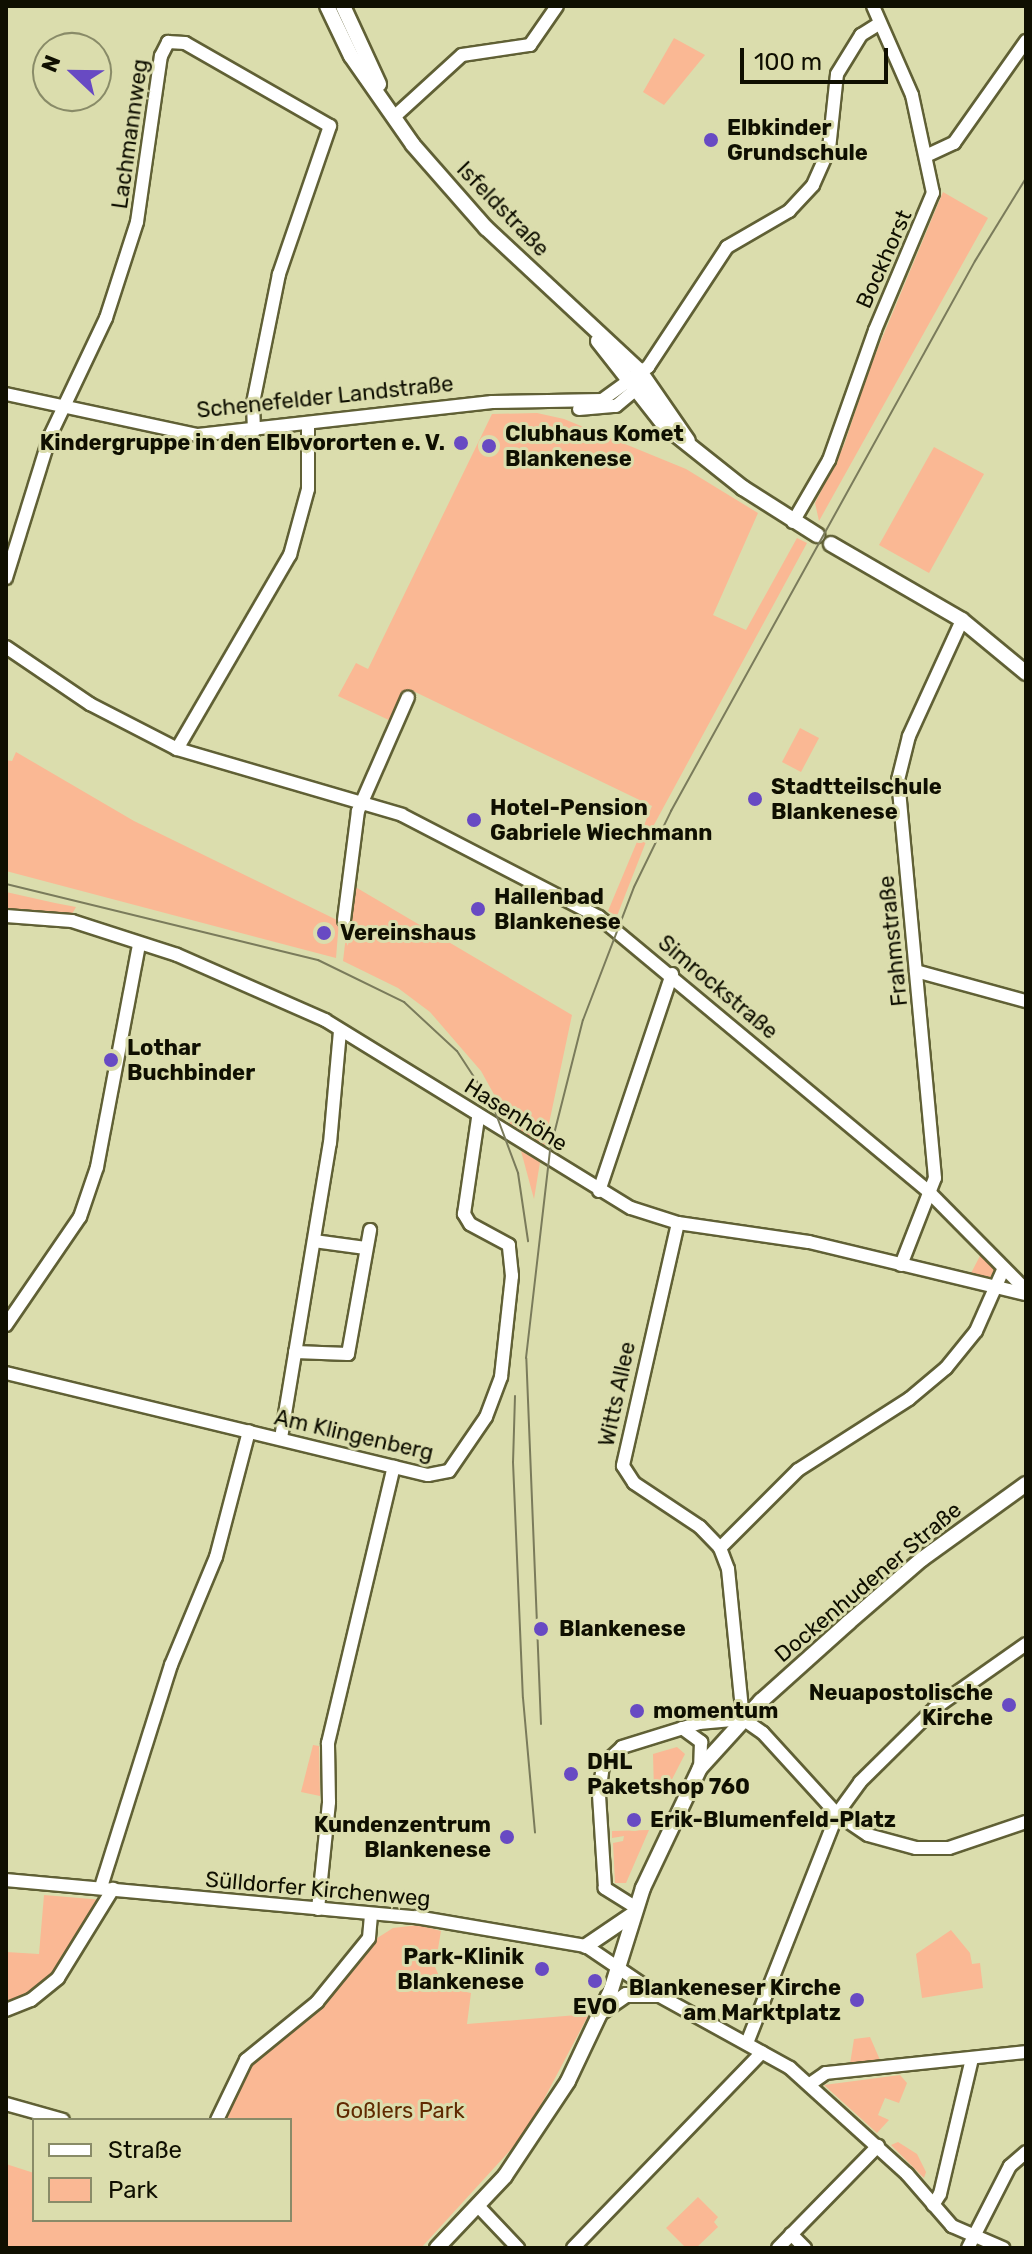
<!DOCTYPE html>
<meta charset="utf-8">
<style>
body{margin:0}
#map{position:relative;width:1032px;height:2254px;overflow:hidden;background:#dbddad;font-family:Rubik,sans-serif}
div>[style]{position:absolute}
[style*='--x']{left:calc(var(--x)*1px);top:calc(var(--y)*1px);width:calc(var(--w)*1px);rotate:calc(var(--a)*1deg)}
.green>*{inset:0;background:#fab894}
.roads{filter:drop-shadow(2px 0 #606035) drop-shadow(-2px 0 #606035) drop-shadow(0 2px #606035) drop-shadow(0 -2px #606035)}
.minor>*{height:12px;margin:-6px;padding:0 6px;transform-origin:6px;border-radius:6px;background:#fff}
.major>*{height:14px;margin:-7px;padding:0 7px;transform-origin:7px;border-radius:7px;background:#fff}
.tram>*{height:2px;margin:-1px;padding:0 1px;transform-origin:1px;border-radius:1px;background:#7a7b5b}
.dots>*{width:22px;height:22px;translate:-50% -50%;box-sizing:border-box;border:4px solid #dbddad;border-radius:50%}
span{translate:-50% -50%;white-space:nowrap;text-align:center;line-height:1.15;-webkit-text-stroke:6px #dbddad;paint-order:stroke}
.poi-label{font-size:22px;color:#0f0f01;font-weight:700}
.left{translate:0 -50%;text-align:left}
.right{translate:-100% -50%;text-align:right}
.street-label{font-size:22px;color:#0f0f01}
.park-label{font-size:22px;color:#602900}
.frame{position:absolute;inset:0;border:8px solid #0f0f01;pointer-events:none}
.legend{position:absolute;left:32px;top:2118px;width:260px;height:104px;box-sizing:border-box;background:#dbddad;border:2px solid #898b68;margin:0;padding:10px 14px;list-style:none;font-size:24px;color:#0f0f01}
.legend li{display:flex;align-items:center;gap:16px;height:40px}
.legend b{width:40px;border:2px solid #898b68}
.north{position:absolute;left:32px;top:32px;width:80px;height:80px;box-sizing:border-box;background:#dbddad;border:2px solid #898b68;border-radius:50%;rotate:292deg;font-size:22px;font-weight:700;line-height:32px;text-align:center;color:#0f0f01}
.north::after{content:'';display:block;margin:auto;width:28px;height:36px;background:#684ac3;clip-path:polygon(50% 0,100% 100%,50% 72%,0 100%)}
.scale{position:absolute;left:740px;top:48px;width:148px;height:36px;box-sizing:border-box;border:4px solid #0f0f01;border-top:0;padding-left:10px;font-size:24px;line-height:28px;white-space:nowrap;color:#0f0f01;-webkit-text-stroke:6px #dbddad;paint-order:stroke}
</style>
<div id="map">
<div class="green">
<div style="clip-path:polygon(674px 38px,705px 55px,664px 105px,643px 92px)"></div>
<div style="clip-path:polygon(943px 192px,988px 218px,819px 521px,815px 503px,844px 445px,870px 367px)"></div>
<div style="clip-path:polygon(537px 413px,564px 419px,686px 469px,758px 513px,713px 615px,746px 630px,797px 538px,807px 543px,649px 834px,617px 916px,608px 911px,652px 806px,409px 689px,393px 722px,338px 696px,356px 663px,368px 669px,492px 414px)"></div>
<div style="clip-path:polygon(934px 447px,984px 474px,929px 573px,879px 545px)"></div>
<div style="clip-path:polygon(800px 728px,819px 738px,801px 772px,782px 762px)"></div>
<div style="clip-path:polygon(16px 752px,134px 821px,339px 921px,336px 958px,6px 871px,6px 760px,12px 761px)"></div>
<div style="clip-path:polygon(352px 885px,572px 1015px,544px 1147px,511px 1125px,481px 1071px,430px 1012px,398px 988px,343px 961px)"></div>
<div style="clip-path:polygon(6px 892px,55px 903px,76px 907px,72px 914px,6px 910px)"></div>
<div style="clip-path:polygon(521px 1151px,540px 1162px,534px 1199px)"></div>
<div style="clip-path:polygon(981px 1254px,995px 1268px,990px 1280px,969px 1277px)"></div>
<div style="clip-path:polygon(313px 1745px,319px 1746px,320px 1796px,301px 1792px)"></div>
<div style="clip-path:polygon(677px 1747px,685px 1754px,666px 1791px,654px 1791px,653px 1754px)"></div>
<div style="clip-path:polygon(649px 1830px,626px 1883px,615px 1883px,613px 1843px,623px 1841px,624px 1836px,612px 1838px,612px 1831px)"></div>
<div style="clip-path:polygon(44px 1895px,103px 1900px,59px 1968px,28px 1995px,6px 2003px,6px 1952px,39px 1954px)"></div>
<div style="clip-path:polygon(418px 1925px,441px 1931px,435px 1967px,444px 1987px,471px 1993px,467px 2024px,589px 2014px,526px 2133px,421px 2248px,6px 2248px,6px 2164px,34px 2173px,34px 2220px,290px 2220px,290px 2120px,217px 2120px,248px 2064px,371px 1942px,393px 1928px)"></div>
<div style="clip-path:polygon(951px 1930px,970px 1953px,972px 1964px,980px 1963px,983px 1988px,922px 1998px,916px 1954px)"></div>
<div style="clip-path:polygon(870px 2037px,880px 2060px,850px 2064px,854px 2039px)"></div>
<div style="clip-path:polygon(900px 2075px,907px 2083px,899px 2103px,885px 2098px,878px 2115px,889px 2120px,877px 2133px,824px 2085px)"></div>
<div style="clip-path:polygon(898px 2142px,917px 2154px,926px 2172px,924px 2178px,891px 2145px)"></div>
<div style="clip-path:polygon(698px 2197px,718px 2217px,714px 2222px,718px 2227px,696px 2248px,686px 2248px,666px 2228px)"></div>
</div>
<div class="roads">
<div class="minor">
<div style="--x:394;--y:117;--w:92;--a:-42.4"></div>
<div style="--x:462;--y:55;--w:69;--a:-8.4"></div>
<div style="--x:530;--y:45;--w:47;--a:-55.3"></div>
<div style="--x:928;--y:155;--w:29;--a:-25"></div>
<div style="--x:954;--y:143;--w:125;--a:-54.8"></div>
<div style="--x:6;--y:394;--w:196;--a:12.1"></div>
<div style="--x:198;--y:435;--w:296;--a:-6.4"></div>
<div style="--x:492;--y:402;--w:110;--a:-1"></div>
<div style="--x:602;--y:400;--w:57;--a:-35.7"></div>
<div style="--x:648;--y:367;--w:144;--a:-56.6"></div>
<div style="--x:727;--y:247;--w:72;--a:-30.1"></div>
<div style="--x:789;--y:211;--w:35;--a:-47"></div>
<div style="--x:813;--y:185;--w:39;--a:-66"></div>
<div style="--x:829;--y:149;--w:75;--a:-83.9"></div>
<div style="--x:837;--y:74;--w:46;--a:-58.4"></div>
<div style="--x:861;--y:35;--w:22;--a:-32"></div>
<div style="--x:579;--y:409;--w:37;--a:-5"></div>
<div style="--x:616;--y:406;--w:34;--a:-40"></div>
<div style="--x:793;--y:522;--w:72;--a:-59.9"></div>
<div style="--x:829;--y:460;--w:138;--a:-70.5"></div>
<div style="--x:875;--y:330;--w:149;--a:-67.1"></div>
<div style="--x:933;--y:193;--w:100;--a:-102.1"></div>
<div style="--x:912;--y:95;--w:97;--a:-113.7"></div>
<div style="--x:6;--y:578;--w:149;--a:-72.8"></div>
<div style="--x:50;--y:436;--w:131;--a:-64.6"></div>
<div style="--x:106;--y:318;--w:101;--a:-72.1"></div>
<div style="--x:137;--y:222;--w:168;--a:-81.8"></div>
<div style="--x:161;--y:56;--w:16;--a:-63"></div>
<div style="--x:168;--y:42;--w:17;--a:3"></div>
<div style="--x:185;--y:43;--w:167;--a:29.8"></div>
<div style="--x:330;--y:126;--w:157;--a:109"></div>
<div style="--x:279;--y:274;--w:132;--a:101.4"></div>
<div style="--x:253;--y:403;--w:28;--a:88"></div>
<div style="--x:6;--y:647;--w:102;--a:34.2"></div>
<div style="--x:90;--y:704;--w:98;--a:27.3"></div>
<div style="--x:177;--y:749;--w:234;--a:16.3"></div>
<div style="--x:402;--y:815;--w:222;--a:27.4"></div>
<div style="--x:599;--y:917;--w:431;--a:39.8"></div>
<div style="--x:930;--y:1193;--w:136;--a:45.3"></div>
<div style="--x:177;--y:749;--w:225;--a:-59.8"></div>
<div style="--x:290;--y:555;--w:68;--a:-74.7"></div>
<div style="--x:308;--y:489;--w:65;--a:-90"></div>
<div style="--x:6;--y:916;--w:66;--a:4.3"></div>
<div style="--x:72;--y:921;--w:110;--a:17.9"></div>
<div style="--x:177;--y:955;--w:162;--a:23.7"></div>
<div style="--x:325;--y:1020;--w:359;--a:31.6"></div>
<div style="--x:631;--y:1208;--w:49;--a:17.7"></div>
<div style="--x:678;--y:1223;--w:132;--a:8.3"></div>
<div style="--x:809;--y:1242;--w:223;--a:13.5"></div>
<div style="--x:344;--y:920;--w:110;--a:-82.7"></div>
<div style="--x:358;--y:811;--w:124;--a:-66.3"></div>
<div style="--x:916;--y:971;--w:114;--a:15.3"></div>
<div style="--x:599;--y:1191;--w:229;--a:-71.4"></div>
<div style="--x:678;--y:1223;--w:249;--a:102.8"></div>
<div style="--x:623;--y:1466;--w:20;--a:57"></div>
<div style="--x:634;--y:1483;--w:79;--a:33.7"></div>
<div style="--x:700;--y:1527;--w:29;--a:46"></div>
<div style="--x:720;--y:1548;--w:22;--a:69"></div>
<div style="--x:728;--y:1569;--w:151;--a:84.3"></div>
<div style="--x:314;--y:1241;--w:52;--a:7.7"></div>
<div style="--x:901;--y:1265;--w:93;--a:-68.7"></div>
<div style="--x:935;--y:1178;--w:400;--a:-95.3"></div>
<div style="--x:898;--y:780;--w:45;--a:-76"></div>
<div style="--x:909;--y:736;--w:128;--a:-65.4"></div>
<div style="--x:6;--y:1325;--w:131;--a:-55.6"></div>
<div style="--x:80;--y:1217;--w:53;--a:-71.2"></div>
<div style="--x:97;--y:1167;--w:227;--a:-79.3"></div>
<div style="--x:295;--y:1352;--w:53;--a:2.2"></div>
<div style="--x:348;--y:1354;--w:126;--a:-79.9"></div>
<div style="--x:6;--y:1373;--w:434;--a:13.6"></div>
<div style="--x:428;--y:1475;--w:21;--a:-11"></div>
<div style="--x:449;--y:1471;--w:65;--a:-55.6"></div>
<div style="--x:486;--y:1417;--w:43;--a:-69.4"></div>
<div style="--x:501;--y:1377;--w:102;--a:-83.8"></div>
<div style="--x:512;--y:1276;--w:31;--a:-96"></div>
<div style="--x:509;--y:1245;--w:44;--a:-151.7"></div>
<div style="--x:470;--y:1224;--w:12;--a:-121"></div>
<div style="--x:464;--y:1214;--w:97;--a:-81.7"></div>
<div style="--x:281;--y:1438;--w:299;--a:-80.6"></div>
<div style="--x:330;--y:1143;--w:113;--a:-84.9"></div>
<div style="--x:720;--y:1548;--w:110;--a:-45"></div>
<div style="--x:798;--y:1470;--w:132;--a:-32.6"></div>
<div style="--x:909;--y:1399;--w:48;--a:-40"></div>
<div style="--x:946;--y:1368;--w:48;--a:-51"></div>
<div style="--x:976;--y:1331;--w:67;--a:-66.1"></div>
<div style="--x:743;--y:1719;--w:24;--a:35"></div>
<div style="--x:763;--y:1733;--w:110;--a:47.6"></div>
<div style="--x:837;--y:1814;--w:37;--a:34"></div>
<div style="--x:868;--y:1835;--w:50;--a:15.2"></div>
<div style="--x:916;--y:1848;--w:33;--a:0"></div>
<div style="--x:949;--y:1848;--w:81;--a:-18.7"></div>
<div style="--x:682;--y:1728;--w:24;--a:36"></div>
<div style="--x:701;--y:1742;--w:26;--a:92"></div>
<div style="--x:6;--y:1880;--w:412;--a:5.2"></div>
<div style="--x:416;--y:1917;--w:172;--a:9.7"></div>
<div style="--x:586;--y:1946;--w:87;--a:34.2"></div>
<div style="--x:658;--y:1995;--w:151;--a:28.9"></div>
<div style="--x:790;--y:2068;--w:158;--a:42.2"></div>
<div style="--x:907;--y:2174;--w:69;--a:49.1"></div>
<div style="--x:952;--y:2226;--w:56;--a:23.3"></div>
<div style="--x:101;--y:1887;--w:233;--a:-72.5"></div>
<div style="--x:171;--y:1665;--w:117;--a:-67.4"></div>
<div style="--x:216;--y:1557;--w:130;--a:-75.3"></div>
<div style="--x:635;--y:1907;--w:36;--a:-148"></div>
<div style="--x:605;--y:1888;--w:94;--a:-93.7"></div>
<div style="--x:599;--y:1794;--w:29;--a:-82"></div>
<div style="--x:603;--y:1765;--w:26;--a:-43"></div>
<div style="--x:622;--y:1747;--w:81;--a:-17.3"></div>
<div style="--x:699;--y:1723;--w:44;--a:-5.2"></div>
<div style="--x:318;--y:1909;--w:108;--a:-84.1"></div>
<div style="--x:329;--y:1802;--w:59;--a:-91"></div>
<div style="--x:328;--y:1743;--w:284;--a:-76.6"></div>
<div style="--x:6;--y:2010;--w:27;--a:-22"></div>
<div style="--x:31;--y:2000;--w:35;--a:-39"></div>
<div style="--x:58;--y:1978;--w:105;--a:-58.3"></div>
<div style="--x:747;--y:2043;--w:246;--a:-68.5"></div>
<div style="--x:837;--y:1814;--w:39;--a:-54"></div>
<div style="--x:860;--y:1782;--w:105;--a:-44.6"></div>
<div style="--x:935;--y:1708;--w:111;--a:-35.1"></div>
<div style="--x:810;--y:2084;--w:19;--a:-35"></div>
<div style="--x:826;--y:2073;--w:201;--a:-6"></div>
<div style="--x:6;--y:2104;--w:59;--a:15.7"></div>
<div style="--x:217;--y:2120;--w:67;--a:-64.2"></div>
<div style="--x:246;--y:2060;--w:92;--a:-39.2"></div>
<div style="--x:317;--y:2002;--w:82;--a:-50.9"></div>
<div style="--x:369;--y:1938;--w:23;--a:-85"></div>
<div style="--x:933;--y:2205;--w:13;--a:-58"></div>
<div style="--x:940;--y:2194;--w:139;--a:-76.7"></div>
<div style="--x:479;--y:2207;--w:57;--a:46.4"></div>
<div style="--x:791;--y:2234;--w:20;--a:45"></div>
<div style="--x:573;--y:2248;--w:272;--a:-46"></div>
<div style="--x:778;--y:2248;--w:143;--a:-45.6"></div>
<div style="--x:968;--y:2248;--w:92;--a:-62.9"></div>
<div style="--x:1010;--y:2166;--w:21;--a:-41"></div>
</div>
<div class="major">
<div style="--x:327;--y:6;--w:55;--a:64.4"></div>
<div style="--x:351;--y:56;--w:108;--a:55.1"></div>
<div style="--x:413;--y:145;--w:111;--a:48.7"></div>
<div style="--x:486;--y:228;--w:209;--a:42.9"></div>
<div style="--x:639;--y:370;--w:86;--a:55.4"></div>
<div style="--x:343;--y:6;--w:86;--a:65.2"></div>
<div style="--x:598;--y:341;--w:108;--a:51.8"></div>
<div style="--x:665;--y:426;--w:100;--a:38.5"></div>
<div style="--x:743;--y:488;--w:88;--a:32.4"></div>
<div style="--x:831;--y:544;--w:151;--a:30.1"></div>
<div style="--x:962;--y:620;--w:83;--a:39.6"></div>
<div style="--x:586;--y:1946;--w:57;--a:-34.2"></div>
<div style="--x:603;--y:2011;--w:28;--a:-35"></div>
<div style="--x:626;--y:1995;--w:32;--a:0"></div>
<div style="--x:437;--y:2248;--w:99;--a:-46.6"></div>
<div style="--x:505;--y:2176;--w:114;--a:-56.4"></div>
<div style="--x:568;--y:2081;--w:101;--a:-64.7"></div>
<div style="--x:611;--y:1990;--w:107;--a:-72.6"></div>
<div style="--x:643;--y:1888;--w:133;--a:-64.6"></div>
<div style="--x:700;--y:1768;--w:91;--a:-47.7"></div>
<div style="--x:761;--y:1701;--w:117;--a:-41.9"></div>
<div style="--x:848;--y:1623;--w:98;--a:-40.9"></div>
<div style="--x:922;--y:1559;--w:128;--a:-35.8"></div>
</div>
</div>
<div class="tram">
<div style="--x:6;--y:884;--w:321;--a:13.7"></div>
<div style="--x:318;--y:960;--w:96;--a:26"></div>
<div style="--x:404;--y:1002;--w:72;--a:42.8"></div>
<div style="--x:457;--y:1051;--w:66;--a:56.8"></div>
<div style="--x:493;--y:1106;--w:72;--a:69.5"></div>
<div style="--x:518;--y:1173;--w:69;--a:81.6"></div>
<div style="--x:515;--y:1396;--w:66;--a:91.7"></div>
<div style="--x:513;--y:1462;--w:236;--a:87.6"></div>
<div style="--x:523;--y:1698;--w:135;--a:84.9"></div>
<div style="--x:541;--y:1724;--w:366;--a:-92.3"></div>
<div style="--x:526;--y:1358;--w:209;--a:-83.4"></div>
<div style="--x:550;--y:1150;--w:134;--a:-75.8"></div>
<div style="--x:583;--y:1020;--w:142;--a:-69"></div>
<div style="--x:634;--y:887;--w:85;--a:-64"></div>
<div style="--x:671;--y:811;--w:628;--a:-61.07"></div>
<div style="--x:975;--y:261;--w:97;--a:-58.4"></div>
</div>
<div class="dots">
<div style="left:711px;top:140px;background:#684ac3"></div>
<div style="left:461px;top:443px;background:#684ac3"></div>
<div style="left:489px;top:446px;background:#684ac3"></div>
<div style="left:755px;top:799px;background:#684ac3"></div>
<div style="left:474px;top:820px;background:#684ac3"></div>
<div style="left:478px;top:909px;background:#684ac3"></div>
<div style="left:324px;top:933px;background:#684ac3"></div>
<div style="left:111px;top:1060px;background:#684ac3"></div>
<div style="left:541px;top:1629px;background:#684ac3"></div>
<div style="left:1009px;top:1705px;background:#684ac3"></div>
<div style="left:637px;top:1711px;background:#684ac3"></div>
<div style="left:571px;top:1774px;background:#684ac3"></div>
<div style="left:634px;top:1820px;background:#684ac3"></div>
<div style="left:507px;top:1837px;background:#684ac3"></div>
<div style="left:542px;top:1969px;background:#684ac3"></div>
<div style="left:595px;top:1981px;background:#684ac3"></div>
<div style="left:857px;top:2000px;background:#684ac3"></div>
</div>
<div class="poi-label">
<span class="left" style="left:727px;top:140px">Elbkinder<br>Grundschule</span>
<span class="left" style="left:505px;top:446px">Clubhaus Komet<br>Blankenese</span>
<span class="right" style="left:445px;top:443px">Kindergruppe in den Elbvororten e. V.</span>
<span class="left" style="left:771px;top:799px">Stadtteilschule<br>Blankenese</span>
<span class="left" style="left:490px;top:820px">Hotel-Pension<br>Gabriele Wiechmann</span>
<span class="left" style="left:494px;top:909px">Hallenbad<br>Blankenese</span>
<span class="left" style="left:340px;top:933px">Vereinshaus</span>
<span class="left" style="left:127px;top:1060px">Lothar<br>Buchbinder</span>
<span class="left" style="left:559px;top:1629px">Blankenese</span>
<span class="right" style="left:993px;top:1705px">Neuapostolische<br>Kirche</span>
<span class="left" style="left:653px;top:1711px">momentum</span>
<span class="left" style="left:587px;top:1774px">DHL<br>Paketshop 760</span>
<span class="left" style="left:650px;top:1820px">Erik-Blumenfeld-Platz</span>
<span class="right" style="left:491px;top:1837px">Kundenzentrum<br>Blankenese</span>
<span class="right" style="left:524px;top:1969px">Park-Klinik<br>Blankenese</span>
<span class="right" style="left:841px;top:2000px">Blankeneser Kirche<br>am Marktplatz</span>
<span style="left:595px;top:2007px">EVO</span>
</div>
<div class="street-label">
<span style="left:130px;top:134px;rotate:-82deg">Lachmannweg</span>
<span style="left:503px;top:209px;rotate:46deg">Isfeldstraße</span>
<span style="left:884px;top:259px;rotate:-66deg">Bockhorst</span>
<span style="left:325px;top:397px;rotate:-6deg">Schenefelder Landstraße</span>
<span style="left:893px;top:941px;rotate:-96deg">Frahmstraße</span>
<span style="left:718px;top:987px;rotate:40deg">Simrockstraße</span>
<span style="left:516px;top:1115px;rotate:32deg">Hasenhöhe</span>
<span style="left:617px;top:1394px;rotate:-78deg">Witts Allee</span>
<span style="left:354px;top:1435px;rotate:13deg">Am Klingenberg</span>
<span style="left:868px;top:1582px;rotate:-40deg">Dockenhudener Straße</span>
<span style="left:318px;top:1889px;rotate:5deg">Sülldorfer Kirchenweg</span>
</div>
<div class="park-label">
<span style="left:400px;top:2111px">Goßlers Park</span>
</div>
<div class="frame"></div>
<ul class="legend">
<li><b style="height:10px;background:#fff"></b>Straße</li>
<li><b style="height:22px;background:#fab894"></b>Park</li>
</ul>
<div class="north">N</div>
<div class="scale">100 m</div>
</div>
